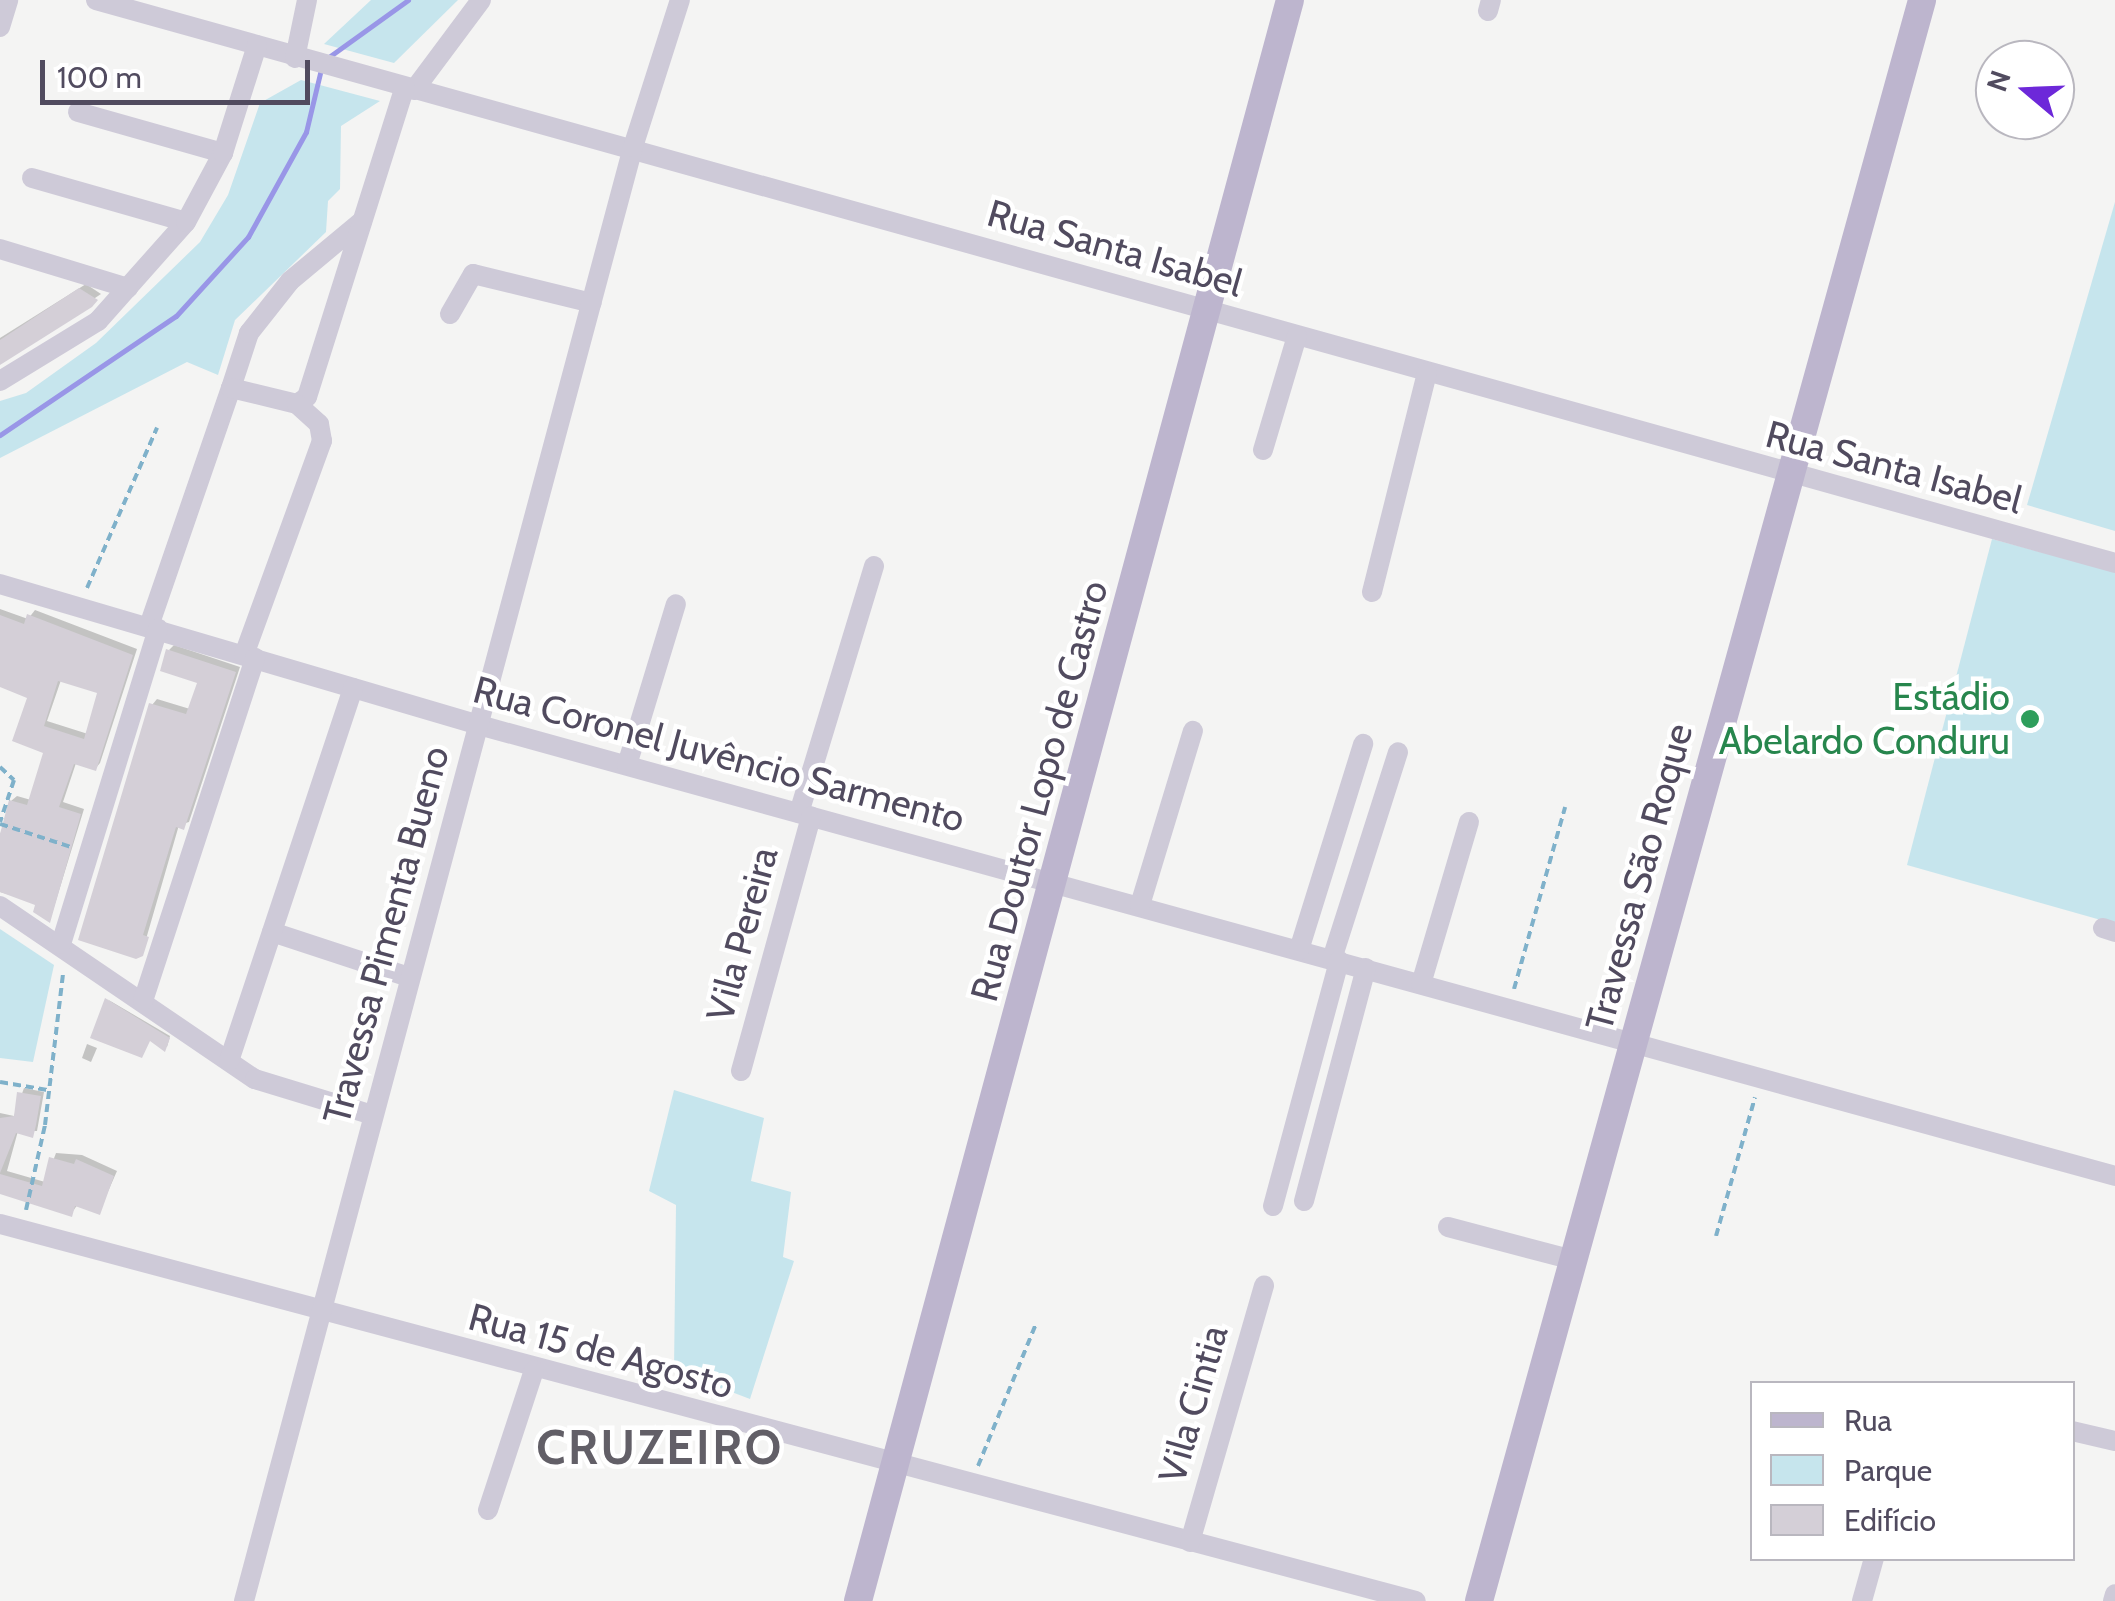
<!DOCTYPE html>
<meta charset="utf-8">
<style>
body{margin:0}
#map{position:relative;width:2115px;height:1601px;overflow:hidden;background:#f4f4f3;font-family:Cabin,sans-serif}
div>[style]{position:absolute}
[style*='--x']{left:calc(var(--x)*1px);top:calc(var(--y)*1px);width:calc(var(--w)*1px);rotate:calc(var(--a)*1deg)}
.green>*{inset:0;background:#c6e5ed}
.shadow>*{inset:0;background:#0003}
.stream>*{height:5px;margin:-2.5px;padding:0 2.5px;transform-origin:2.5px;border-radius:2.5px;background:#9996e7}
.building>*{inset:0;background:#d4cfd7}
.path>*{height:4px;margin-top:-2px;transform-origin:0;background:repeating-linear-gradient(90deg,#7fb1ca 0 8px,transparent 0 13px)}
.minor>*{height:20px;margin:-10px;padding:0 10px;transform-origin:10px;border-radius:10px;background:#cecad8}
.major>*{height:28px;margin:-14px;padding:0 14px;transform-origin:14px;border-radius:14px;background:#bdb5ce}
.dots>*{width:28px;height:28px;translate:-50% -50%;box-sizing:border-box;border:5px solid #fff;border-radius:50%}
span{translate:-50% -50%;white-space:nowrap;text-align:center;line-height:1.15;-webkit-text-stroke:9px #fff;paint-order:stroke}
.street-label{font-size:38px;color:#514b5f}
.leisure-label{font-size:38px;color:#27864d}
.right{translate:-100% -50%;text-align:right}
.district-label{font-size:48px;color:#625f67;font-weight:700;letter-spacing:2.5px}
.legend{position:absolute;left:1750px;top:1381px;width:325px;height:180px;box-sizing:border-box;background:#fff;border:2px solid #b9b7bf;margin:0;padding:12px 18px;list-style:none;font-size:30px;color:#514b5f}
.legend li{display:flex;align-items:center;gap:20px;height:50px}
.legend b{width:50px;border:2px solid #b9b7bf}
.north{position:absolute;left:1975px;top:40px;width:100px;height:100px;box-sizing:border-box;background:#fff;border:2px solid #b9b7bf;border-radius:50%;rotate:289deg;font-size:28px;font-weight:700;line-height:40px;text-align:center;color:#514b5f}
.north::after{content:'';display:block;margin:auto;width:35px;height:45px;background:#6d28d9;clip-path:polygon(50% 0,100% 100%,50% 72%,0 100%)}
.scale{position:absolute;left:40px;top:60px;width:270px;height:45px;box-sizing:border-box;border:5px solid #514b5f;border-top:0;padding-left:12px;font-size:30px;line-height:35px;white-space:nowrap;color:#514b5f;-webkit-text-stroke:8px #fff;paint-order:stroke}
</style>
<div id="map">
<div class="green">
<div style="clip-path:polygon(371px 0,458px 0,394px 63px,324px 44px)"></div>
<div style="clip-path:polygon(301px 80px,380px 101px,341px 126px,340px 189px,328px 201px,326px 232px,235px 320px,218px 375px,187px 362px,0 458px,0 401px,26px 393px,96px 343px,200px 242px,228px 195px,260px 103px)"></div>
<div style="clip-path:polygon(2115px 202px,2115px 531px,2027px 505px)"></div>
<div style="clip-path:polygon(1992px 539px,2115px 572px,2115px 924px,1907px 865px)"></div>
<div style="clip-path:polygon(0 929px,54px 965px,33px 1062px,0 1058px)"></div>
<div style="clip-path:polygon(674px 1090px,764px 1118px,751px 1181px,791px 1192px,783px 1257px,794px 1261px,750px 1399px,674px 1370px,676px 1205px,649px 1191px)"></div>
</div>
<div class="shadow">
<div style="clip-path:polygon(86px 284px,101px 294px,0 361px,0 338px)"></div>
<div style="clip-path:polygon(evenodd,0 599px,0 609px,28px 619px,35px 610px,137px 649px,100px 763px,95px 769px,76px 763px,63px 802px,84px 809px,50px 920px,38px 903px,0 892px,0 835px,11px 801px,17px 796px,31px 800px,46px 752px,30px 696px,0 685px,0 599px,61px 680px,100px 691px,88px 734px,47px 721px,61px 680px)"></div>
<div style="clip-path:polygon(174px 645px,240px 667px,189px 822px,179px 825px,142px 953px,152px 705px,157px 699px,190px 709px,200px 681px,169px 650px)"></div>
<div style="clip-path:polygon(107px 999px,170px 1036px,167px 1047px)"></div>
<div style="clip-path:polygon(87px 1044px,97px 1048px,91px 1062px,82px 1058px)"></div>
<div style="clip-path:polygon(24px 1088px,44px 1092px,37px 1131px,18px 1131px,7px 1171px,45px 1182px,56px 1153px,82px 1155px,117px 1171px,99px 1212px,78px 1204px,71px 1214px,0 1192px,0 1113px,14px 1116px)"></div>
</div>
<div class="stream">
<div style="--x:326;--y:59;--w:101;--a:-35.7"></div>
<div style="--x:0;--y:435;--w:212;--a:-34.1"></div>
<div style="--x:176;--y:316;--w:107;--a:-47.7"></div>
<div style="--x:248;--y:237;--w:120;--a:-61.1"></div>
<div style="--x:306;--y:132;--w:65;--a:-76.6"></div>
</div>
<div class="building">
<div style="clip-path:polygon(79px 288px,98px 300px,92px 307px,0 365px,0 340px)"></div>
<div style="clip-path:polygon(evenodd,27px 614px,133px 655px,96px 771px,74px 764px,59px 807px,81px 814px,50px 923px,33px 912px,35px 905px,0 892px,0 834px,9px 800px,27px 805px,43px 753px,12px 741px,27px 698px,0 687px,0 615px,24px 624px,27px 614px,58px 681px,97px 693px,84px 739px,44px 726px,58px 681px)"></div>
<div style="clip-path:polygon(166px 649px,236px 672px,184px 830px,176px 827px,143px 935px,149px 937px,143px 956px,136px 959px,78px 940px,149px 703px,186px 714px,197px 683px,160px 671px)"></div>
<div style="clip-path:polygon(105px 998px,170px 1038px,165px 1052px,150px 1041px,142px 1058px,90px 1038px)"></div>
<div style="clip-path:polygon(17px 1092px,41px 1096px,36px 1125px,33px 1138px,16px 1133px,0 1173px,0 1118px,14px 1116px)"></div>
<div style="clip-path:polygon(49px 1157px,74px 1164px,76px 1159px,114px 1176px,100px 1215px,75px 1206px,72px 1217px,0 1194px,0 1174px,42px 1186px)"></div>
</div>
<div class="path">
<div style="--x:87;--y:588;--w:175;--a:-66.4"></div>
<div style="--x:0;--y:767;--w:19;--a:43"></div>
<div style="--x:14;--y:780;--w:44;--a:108.4"></div>
<div style="--x:0;--y:824;--w:75;--a:17.9"></div>
<div style="--x:1514;--y:989;--w:189;--a:-74.3"></div>
<div style="--x:0;--y:1082;--w:48;--a:9.7"></div>
<div style="--x:26;--y:1210;--w:87;--a:-77.4"></div>
<div style="--x:45;--y:1125;--w:153;--a:-83.2"></div>
<div style="--x:1716;--y:1236;--w:144;--a:-74.3"></div>
<div style="--x:978;--y:1466;--w:153;--a:-67.8"></div>
</div>
<div class="minor">
<div style="--x:96;--y:0;--w:2096;--a:15.58"></div>
<div style="--x:1488;--y:11;--w:11;--a:-75"></div>
<div style="--x:0;--y:27;--w:28;--a:-73"></div>
<div style="--x:295;--y:58;--w:59;--a:-78.3"></div>
<div style="--x:414;--y:90;--w:112;--a:-53.3"></div>
<div style="--x:78;--y:112;--w:151;--a:15.8"></div>
<div style="--x:32;--y:178;--w:160;--a:15.9"></div>
<div style="--x:0;--y:249;--w:134;--a:16.9"></div>
<div style="--x:450;--y:314;--w:46;--a:-60.1"></div>
<div style="--x:473;--y:274;--w:122;--a:13.7"></div>
<div style="--x:0;--y:381;--w:115;--a:-31.5"></div>
<div style="--x:98;--y:321;--w:132;--a:-48.4"></div>
<div style="--x:186;--y:222;--w:78;--a:-61.8"></div>
<div style="--x:223;--y:153;--w:113;--a:-72.5"></div>
<div style="--x:231;--y:388;--w:58;--a:-71.9"></div>
<div style="--x:249;--y:333;--w:66;--a:-51.7"></div>
<div style="--x:290;--y:281;--w:94;--a:-39.8"></div>
<div style="--x:1263;--y:450;--w:119;--a:-73.4"></div>
<div style="--x:0;--y:584;--w:499;--a:16.4"></div>
<div style="--x:479;--y:725;--w:1697;--a:15.41"></div>
<div style="--x:1372;--y:592;--w:226;--a:-75.9"></div>
<div style="--x:149;--y:626;--w:252;--a:-71"></div>
<div style="--x:231;--y:388;--w:68;--a:13.6"></div>
<div style="--x:297;--y:404;--w:12;--a:-35"></div>
<div style="--x:307;--y:397;--w:325;--a:-72.5"></div>
<div style="--x:244;--y:655;--w:228;--a:-70"></div>
<div style="--x:322;--y:441;--w:17;--a:-100"></div>
<div style="--x:319;--y:424;--w:30;--a:-138"></div>
<div style="--x:627;--y:765;--w:168;--a:-73.1"></div>
<div style="--x:799;--y:813;--w:258;--a:-73.1"></div>
<div style="--x:1140;--y:905;--w:182;--a:-73.1"></div>
<div style="--x:0;--y:906;--w:308;--a:34.2"></div>
<div style="--x:255;--y:1079;--w:123;--a:17"></div>
<div style="--x:2103;--y:928;--w:13;--a:18"></div>
<div style="--x:272;--y:932;--w:144;--a:18.2"></div>
<div style="--x:61;--y:944;--w:330;--a:-72.9"></div>
<div style="--x:1299;--y:950;--w:216;--a:-72.7"></div>
<div style="--x:1332;--y:959;--w:217;--a:-72.3"></div>
<div style="--x:1421;--y:984;--w:169;--a:-73.5"></div>
<div style="--x:143;--y:1001;--w:361;--a:-71.9"></div>
<div style="--x:229;--y:1061;--w:393;--a:-71.6"></div>
<div style="--x:741;--y:1071;--w:264;--a:-74.6"></div>
<div style="--x:1304;--y:1201;--w:241;--a:-75.1"></div>
<div style="--x:1273;--y:1206;--w:254;--a:-74.9"></div>
<div style="--x:0;--y:1224;--w:1465;--a:14.91"></div>
<div style="--x:1448;--y:1227;--w:129;--a:14.8"></div>
<div style="--x:2072;--y:1431;--w:44;--a:13.1"></div>
<div style="--x:488;--y:1510;--w:147;--a:-71.8"></div>
<div style="--x:1190;--y:1542;--w:267;--a:-73.9"></div>
<div style="--x:244;--y:1601;--w:1505;--a:-75.02"></div>
<div style="--x:633;--y:147;--w:154;--a:-72.3"></div>
<div style="--x:1862;--y:1601;--w:45;--a:-74.4"></div>
<div style="--x:2113;--y:1601;--w:7;--a:-74"></div>
</div>
<div class="major">
<div style="--x:858;--y:1601;--w:1658;--a:-74.9"></div>
<div style="--x:1479;--y:1601;--w:1661;--a:-74.53"></div>
</div>
<div class="dots">
<div style="left:2030px;top:719px;background:#2e9e5b"></div>
</div>
<div class="street-label">
<span style="left:1115px;top:248px;rotate:16deg">Rua Santa Isabel</span>
<span style="left:1894px;top:467px;rotate:15deg">Rua Santa Isabel</span>
<span style="left:719px;top:754px;rotate:15deg">Rua Coronel Juvêncio Sarmento</span>
<span style="left:1039px;top:791px;rotate:-75deg">Rua Doutor Lopo de Castro</span>
<span style="left:1639px;top:877px;rotate:-75deg">Travessa São Roque</span>
<span style="left:742px;top:934px;rotate:-75deg">Vila Pereira</span>
<span style="left:386px;top:935px;rotate:-75deg">Travessa Pimenta Bueno</span>
<span style="left:601px;top:1351px;rotate:15deg">Rua 15 de Agosto</span>
<span style="left:1193px;top:1404px;rotate:-74deg">Vila Cintia</span>
</div>
<div class="leisure-label">
<span class="right" style="left:2010px;top:719px">Estádio<br>Abelardo Conduru</span>
</div>
<div class="district-label">
<span style="left:660px;top:1448px">CRUZEIRO</span>
</div>
<ul class="legend">
<li><b style="height:12px;background:#bdb5ce"></b>Rua</li>
<li><b style="height:28px;background:#c6e5ed"></b>Parque</li>
<li><b style="height:28px;background:#d4cfd7"></b>Edifício</li>
</ul>
<div class="north">N</div>
<div class="scale">100 m</div>
</div>
